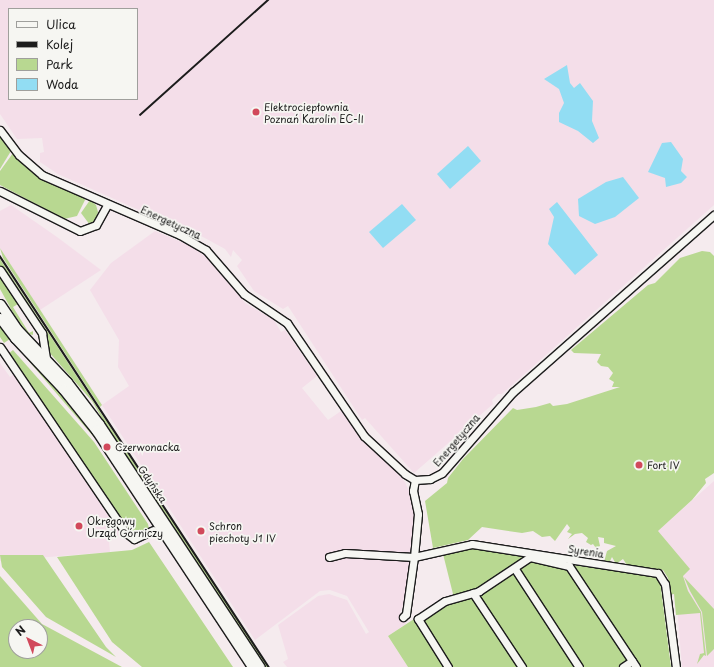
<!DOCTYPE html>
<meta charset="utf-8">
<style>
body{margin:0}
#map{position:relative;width:714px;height:667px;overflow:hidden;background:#f5ebee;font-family:"Playpen Sans",sans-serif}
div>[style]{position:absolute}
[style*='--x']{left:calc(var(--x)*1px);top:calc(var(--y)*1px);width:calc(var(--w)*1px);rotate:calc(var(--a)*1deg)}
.built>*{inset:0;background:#f4dee9}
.green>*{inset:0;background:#b8d891}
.water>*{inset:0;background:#92ddf3}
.roads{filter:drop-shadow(1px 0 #1c1c1c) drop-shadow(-1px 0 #1c1c1c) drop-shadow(0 1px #1c1c1c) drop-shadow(0 -1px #1c1c1c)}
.minor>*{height:7px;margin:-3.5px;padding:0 3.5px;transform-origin:3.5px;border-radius:3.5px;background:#f6f6f2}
.major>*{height:9px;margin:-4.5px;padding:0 4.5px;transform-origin:4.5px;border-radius:4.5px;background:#f6f6f2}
.rail>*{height:1.5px;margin:-0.75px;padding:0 0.75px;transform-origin:0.75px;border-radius:0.75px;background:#1c1c1c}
.dots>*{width:11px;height:11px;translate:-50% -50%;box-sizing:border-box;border:2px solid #f6f6f2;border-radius:50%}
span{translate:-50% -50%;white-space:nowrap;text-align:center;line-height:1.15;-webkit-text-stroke:3.5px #f6f6f2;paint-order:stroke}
.poi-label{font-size:10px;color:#1c1c1c}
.left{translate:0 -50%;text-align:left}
.street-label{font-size:10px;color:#1c1c1c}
.legend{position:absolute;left:8px;top:8px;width:130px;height:92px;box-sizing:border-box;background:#f6f6f2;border:1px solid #9f9f9c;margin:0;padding:5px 7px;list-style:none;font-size:12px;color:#1c1c1c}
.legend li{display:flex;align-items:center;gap:8px;height:20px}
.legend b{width:20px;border:1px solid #9f9f9c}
.north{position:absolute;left:8px;top:619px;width:40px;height:40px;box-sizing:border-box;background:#f6f6f2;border:1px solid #9f9f9c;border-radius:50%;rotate:318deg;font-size:11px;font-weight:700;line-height:16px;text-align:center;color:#1c1c1c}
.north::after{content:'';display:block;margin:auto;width:14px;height:18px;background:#d1495b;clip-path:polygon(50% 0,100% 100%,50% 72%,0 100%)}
</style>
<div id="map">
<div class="built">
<div style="clip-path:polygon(evenodd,0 0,714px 0,714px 205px,502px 394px,498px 394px,492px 400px,493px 404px,414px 473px,365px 418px,362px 420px,288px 306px,283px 309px,254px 291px,237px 266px,242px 260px,233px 250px,231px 257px,225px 249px,170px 219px,166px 222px,58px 174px,40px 162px,40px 153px,44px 152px,42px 138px,17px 139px,0 114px,0 0,9px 9px,137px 9px,137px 99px,9px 99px,9px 9px)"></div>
<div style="clip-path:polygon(11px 205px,57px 237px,101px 270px,40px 310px,0 248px,0 211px)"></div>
<div style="clip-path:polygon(155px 231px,191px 246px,212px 261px,245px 303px,274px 320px,281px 332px,285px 330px,317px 376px,302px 388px,328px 420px,341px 411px,405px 482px,417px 509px,404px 603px,400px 612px,406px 624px,388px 636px,408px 667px,287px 667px,283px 662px,288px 659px,278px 625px,318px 596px,329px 594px,347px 600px,366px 634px,369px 632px,347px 596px,330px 590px,320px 591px,255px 640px,102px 405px,129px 386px,118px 367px,119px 340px,90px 290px,111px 263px)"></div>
<div style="clip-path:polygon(0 363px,10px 377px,14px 374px,121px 534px,109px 541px,110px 552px,0 561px)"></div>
<div style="clip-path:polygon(714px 481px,714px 667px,682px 667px,674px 570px,656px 550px,634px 552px)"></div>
</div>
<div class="green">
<div style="clip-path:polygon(0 135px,11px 151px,0 169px)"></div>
<div style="clip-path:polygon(13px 153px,42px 179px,86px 198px,77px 216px,64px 219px,0 185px,0 171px)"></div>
<div style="clip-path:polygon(90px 200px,96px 205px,98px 212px,95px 222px,90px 225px,81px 213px)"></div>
<div style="clip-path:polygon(0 248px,102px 405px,100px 407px,3px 258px)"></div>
<div style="clip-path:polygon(702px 251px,710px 252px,714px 256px,714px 473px,705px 479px,706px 483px,692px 500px,658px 531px,690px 569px,683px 576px,688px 591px,701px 612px,706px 656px,704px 655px,697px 664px,700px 654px,704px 653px,700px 613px,676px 615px,674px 594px,670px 595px,668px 578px,663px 570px,627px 565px,623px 559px,616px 564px,612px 557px,609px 563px,604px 562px,607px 551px,616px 546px,604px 543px,604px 538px,598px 537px,600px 546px,596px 548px,593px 544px,591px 545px,586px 542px,588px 538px,582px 533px,575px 534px,568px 539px,572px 534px,567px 532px,570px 528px,567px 524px,555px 541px,550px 536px,542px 537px,533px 531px,522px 533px,482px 527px,468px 540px,433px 548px,425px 501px,447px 483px,448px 478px,463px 459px,513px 408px,517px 410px,536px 407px,550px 403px,553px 406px,567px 404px,620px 387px,612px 387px,614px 382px,609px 379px,613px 373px,608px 367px,601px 366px,597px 362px,601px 354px,574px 353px,571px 350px,648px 285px,655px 283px,680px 258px)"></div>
<div style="clip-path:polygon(0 259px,72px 369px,268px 667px,264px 667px,120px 450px,92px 401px,48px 351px,47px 334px,0 266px)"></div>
<div style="clip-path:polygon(0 274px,35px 328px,18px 304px,13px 307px,29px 333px,33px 331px,33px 335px,29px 334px,16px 318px,5px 298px,0 289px)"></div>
<div style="clip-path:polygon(0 324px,44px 373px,92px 431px,98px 442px,10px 339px,4px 343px,0 337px)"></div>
<div style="clip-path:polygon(13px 350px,94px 442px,148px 524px,149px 529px,136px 536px,129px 534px,8px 354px)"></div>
<div style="clip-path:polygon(149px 542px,233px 667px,142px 667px,112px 642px,57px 557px,132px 550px)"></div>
<div style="clip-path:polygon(478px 548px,572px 565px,656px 576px,660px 581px,671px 667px,408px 667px,388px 636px,440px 602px,454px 598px,443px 554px)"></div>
<div style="clip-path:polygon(0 555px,43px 555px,106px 647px,116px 657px,46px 617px,2px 567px)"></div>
<div style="clip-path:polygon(evenodd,0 576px,42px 624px,122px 667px,0 667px,0 576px,16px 627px,40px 627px,40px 651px,16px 651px,16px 627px)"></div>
<div style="clip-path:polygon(684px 577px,714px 609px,714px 649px,707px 656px,702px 612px,690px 591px)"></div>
</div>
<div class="water">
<div style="clip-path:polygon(567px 65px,570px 83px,574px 88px,580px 83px,593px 101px,592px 121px,599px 138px,593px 143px,578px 131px,559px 122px,559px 113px,564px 103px,559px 89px,544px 79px)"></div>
<div style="clip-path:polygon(671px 142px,683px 159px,681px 171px,687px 177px,681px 183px,666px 187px,665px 178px,648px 172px,662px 143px)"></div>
<div style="clip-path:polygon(468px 146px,481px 161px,450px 189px,437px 174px)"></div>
<div style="clip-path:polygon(623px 177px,639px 198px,615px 217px,595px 224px,579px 216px,578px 199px,606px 182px)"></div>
<div style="clip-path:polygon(557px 202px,598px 255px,575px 275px,548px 244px,554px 217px,549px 209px)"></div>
<div style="clip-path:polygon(402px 204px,416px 220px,383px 248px,369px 232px)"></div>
</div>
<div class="roads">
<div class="minor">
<div style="--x:0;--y:130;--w:31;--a:53"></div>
<div style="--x:19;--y:155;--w:30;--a:41"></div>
<div style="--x:42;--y:175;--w:150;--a:23.5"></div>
<div style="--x:180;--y:235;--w:30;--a:30"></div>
<div style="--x:206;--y:250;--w:58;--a:49.2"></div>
<div style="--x:244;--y:294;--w:52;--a:34"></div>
<div style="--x:287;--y:323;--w:137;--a:55.7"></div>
<div style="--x:364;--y:436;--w:56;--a:42.8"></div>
<div style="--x:405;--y:474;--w:12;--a:31"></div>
<div style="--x:415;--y:480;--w:15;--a:-4"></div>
<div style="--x:430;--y:479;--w:13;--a:-27"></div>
<div style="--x:442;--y:473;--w:108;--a:-48.8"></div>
<div style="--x:513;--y:392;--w:268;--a:-41.4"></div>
<div style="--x:0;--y:191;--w:89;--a:26.6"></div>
<div style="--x:80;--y:231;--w:17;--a:-21"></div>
<div style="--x:96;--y:225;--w:23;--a:-61"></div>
<div style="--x:0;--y:270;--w:76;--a:56.3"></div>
<div style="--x:42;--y:333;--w:26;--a:81"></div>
<div style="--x:0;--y:347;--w:225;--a:55.9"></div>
<div style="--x:126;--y:533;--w:10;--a:37"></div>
<div style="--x:134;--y:539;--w:21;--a:-25"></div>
<div style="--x:329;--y:557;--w:16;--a:-14"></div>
<div style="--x:345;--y:553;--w:69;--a:3.3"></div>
<div style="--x:414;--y:557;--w:59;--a:-12.6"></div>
<div style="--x:472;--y:544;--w:188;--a:8.9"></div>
<div style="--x:658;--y:573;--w:13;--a:58"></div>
<div style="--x:665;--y:584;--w:84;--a:82.5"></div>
<div style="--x:515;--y:569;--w:117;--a:56.9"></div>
<div style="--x:473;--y:593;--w:89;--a:56.5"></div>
<div style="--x:403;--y:617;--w:4;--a:-45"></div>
<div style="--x:406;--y:614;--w:58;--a:-82"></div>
<div style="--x:414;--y:557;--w:43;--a:-84.7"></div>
<div style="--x:418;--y:514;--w:24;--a:-102"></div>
<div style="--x:413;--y:491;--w:11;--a:-80"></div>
<div style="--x:448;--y:667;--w:57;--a:-122"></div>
<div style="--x:418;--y:619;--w:32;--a:-34"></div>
<div style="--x:445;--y:601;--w:35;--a:-16"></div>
<div style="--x:479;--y:591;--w:61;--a:-33.7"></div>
<div style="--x:530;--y:557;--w:40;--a:13"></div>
<div style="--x:569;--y:566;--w:121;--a:56.4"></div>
<div style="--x:623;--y:667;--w:11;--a:-34"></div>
</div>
<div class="major">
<div style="--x:0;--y:304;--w:30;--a:56"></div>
<div style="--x:17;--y:329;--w:73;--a:46.7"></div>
<div style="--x:67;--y:382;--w:53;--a:52.7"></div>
<div style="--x:99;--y:424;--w:291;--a:56.5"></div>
<div style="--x:0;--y:318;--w:25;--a:53"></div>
<div style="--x:15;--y:338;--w:70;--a:46.7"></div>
<div style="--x:63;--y:389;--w:53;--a:51.2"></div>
<div style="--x:96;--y:430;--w:284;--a:56.6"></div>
</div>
</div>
<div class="rail">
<div style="--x:140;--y:115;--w:172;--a:-41.9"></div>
<div style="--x:0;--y:256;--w:491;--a:56.8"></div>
</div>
<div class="dots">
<div style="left:256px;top:112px;background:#d1495b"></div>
<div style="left:107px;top:447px;background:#d1495b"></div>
<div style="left:639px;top:465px;background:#d1495b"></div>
<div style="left:79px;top:526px;background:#d1495b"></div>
<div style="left:201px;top:531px;background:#d1495b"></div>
</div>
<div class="poi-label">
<span class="left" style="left:264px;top:112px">Elektrociepłownia<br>Poznań Karolin EC-II</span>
<span class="left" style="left:115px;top:447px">Czerwonacka</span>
<span class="left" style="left:647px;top:465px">Fort IV</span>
<span class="left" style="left:87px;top:526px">Okręgowy<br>Urząd Górniczy</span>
<span class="left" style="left:209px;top:531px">Schron<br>piechoty J1 IV</span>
</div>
<div class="street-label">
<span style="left:171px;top:222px;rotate:25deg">Energetyczna</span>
<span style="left:456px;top:440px;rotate:-49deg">Energetyczna</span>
<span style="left:153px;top:484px;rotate:56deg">Gdyńska</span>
<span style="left:586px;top:551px;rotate:9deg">Syrenia</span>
</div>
<ul class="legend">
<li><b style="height:5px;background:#f6f6f2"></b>Ulica</li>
<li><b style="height:5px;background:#1c1c1c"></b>Kolej</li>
<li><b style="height:11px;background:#b8d891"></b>Park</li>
<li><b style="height:11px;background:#92ddf3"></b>Woda</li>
</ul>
<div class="north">N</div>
</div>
